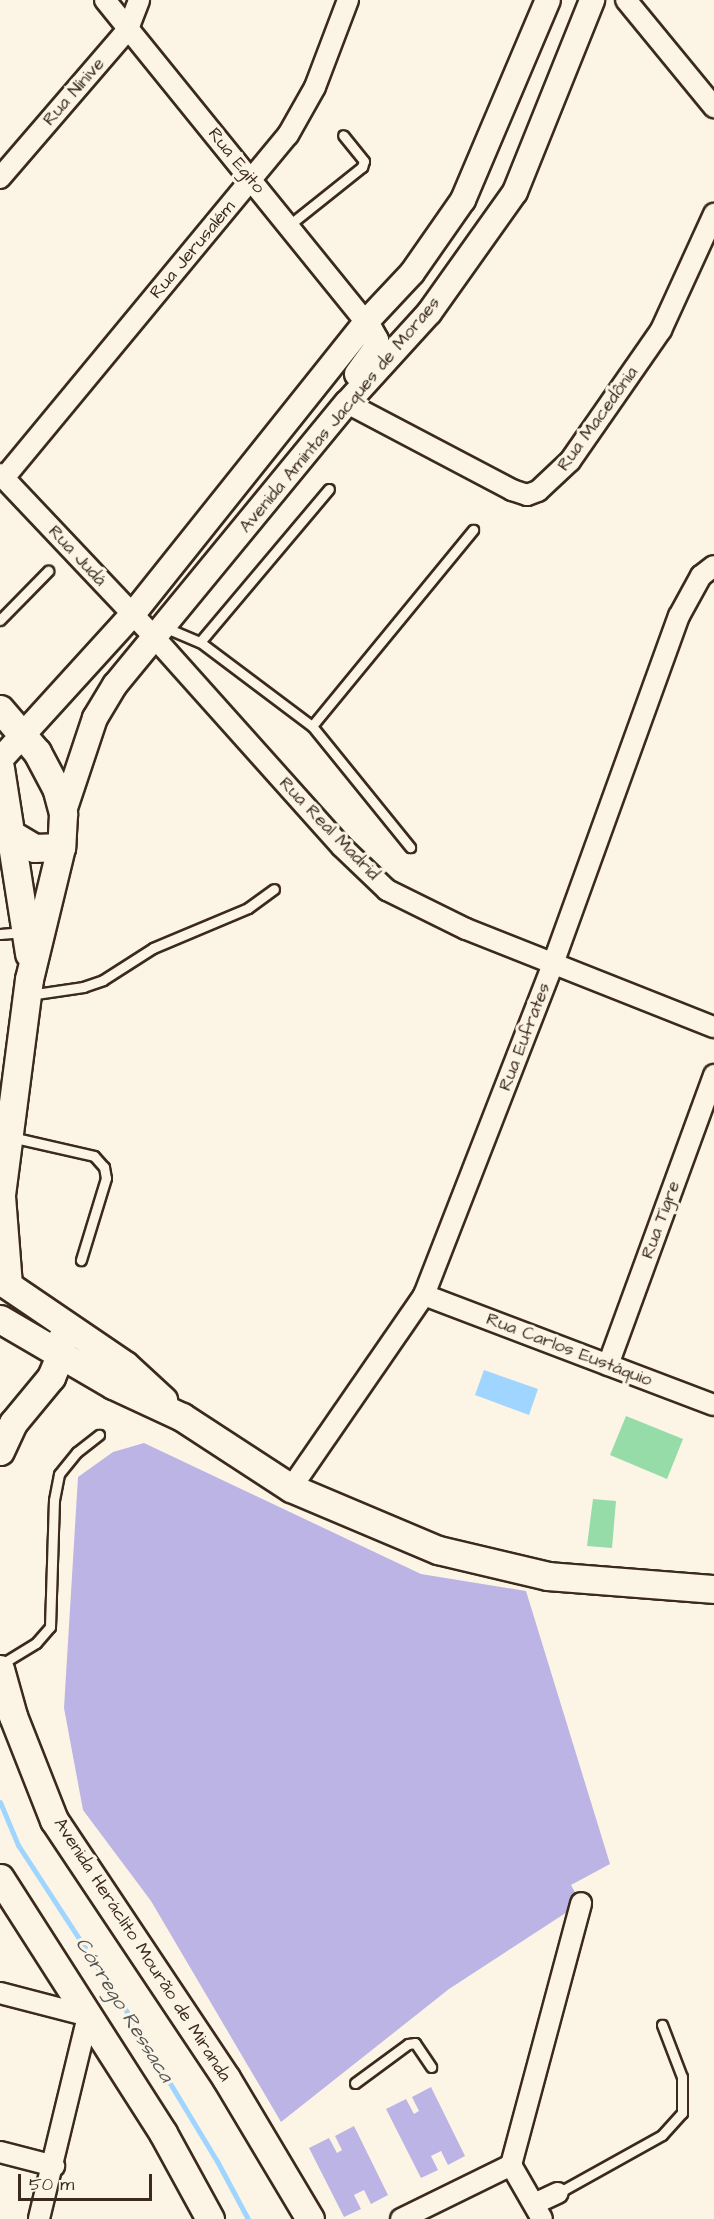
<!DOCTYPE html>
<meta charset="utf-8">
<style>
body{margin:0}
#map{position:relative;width:714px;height:2219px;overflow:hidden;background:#fcf5e5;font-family:"Architects Daughter",sans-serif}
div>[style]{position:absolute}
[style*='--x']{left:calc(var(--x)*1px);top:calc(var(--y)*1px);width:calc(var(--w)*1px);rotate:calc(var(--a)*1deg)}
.green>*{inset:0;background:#96dca9}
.water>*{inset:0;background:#9fd5fe}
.stream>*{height:5px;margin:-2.5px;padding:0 2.5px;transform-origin:2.5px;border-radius:2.5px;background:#9fd5fe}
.building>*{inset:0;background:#bcb4e5}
.roads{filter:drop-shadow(2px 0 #3b2a1e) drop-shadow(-2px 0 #3b2a1e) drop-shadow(0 2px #3b2a1e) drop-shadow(0 -2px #3b2a1e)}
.service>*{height:9px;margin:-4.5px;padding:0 4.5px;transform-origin:4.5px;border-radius:4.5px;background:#fcf5e5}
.minor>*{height:20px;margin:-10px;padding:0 10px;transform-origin:10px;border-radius:10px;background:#fcf5e5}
.tertiary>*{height:24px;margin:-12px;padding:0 12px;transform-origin:12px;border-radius:12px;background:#fcf5e5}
.secondary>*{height:27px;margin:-13.5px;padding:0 13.5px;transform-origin:13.5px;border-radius:13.5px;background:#fcf5e5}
span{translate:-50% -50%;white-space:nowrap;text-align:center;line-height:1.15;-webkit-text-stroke:6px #fcf5e5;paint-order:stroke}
.street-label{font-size:18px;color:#3b2a1e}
.water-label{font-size:20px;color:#545556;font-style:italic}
.scale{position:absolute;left:18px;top:2174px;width:134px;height:27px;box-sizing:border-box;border:3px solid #3b2a1e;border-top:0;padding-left:8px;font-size:18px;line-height:21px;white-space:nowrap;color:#3b2a1e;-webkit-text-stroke:4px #fcf5e5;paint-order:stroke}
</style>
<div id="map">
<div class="green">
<div style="clip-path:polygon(626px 1416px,683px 1439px,667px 1479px,610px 1455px)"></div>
<div style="clip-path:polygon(593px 1499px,616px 1501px,612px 1548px,587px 1546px)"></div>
</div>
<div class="water">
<div style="clip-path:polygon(484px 1370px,538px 1389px,529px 1415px,475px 1395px)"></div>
</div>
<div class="stream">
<div style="--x:0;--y:1802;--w:47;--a:67.3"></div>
<div style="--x:18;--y:1845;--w:199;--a:56.9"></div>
<div style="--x:127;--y:2012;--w:174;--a:58.9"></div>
<div style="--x:217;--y:2161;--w:66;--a:61.9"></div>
</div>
<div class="building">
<div style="clip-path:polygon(144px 1443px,421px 1574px,526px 1591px,610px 1864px,571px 1885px,581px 1903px,449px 1989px,281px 2122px,151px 1901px,83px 1810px,64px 1708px,78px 1477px,113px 1452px)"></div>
<div style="clip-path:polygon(431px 2087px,465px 2156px,448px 2165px,441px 2151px,431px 2156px,438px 2170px,421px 2178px,386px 2109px,406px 2099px,414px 2114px,419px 2111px,412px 2097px)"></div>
<div style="clip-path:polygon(354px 2126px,388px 2195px,371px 2204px,364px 2190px,354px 2195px,361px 2209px,344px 2217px,309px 2148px,329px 2138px,337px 2153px,342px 2150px,335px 2136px)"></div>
</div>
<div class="roads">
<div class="service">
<div style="--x:288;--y:226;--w:95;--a:-38.6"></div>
<div style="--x:362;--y:167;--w:6;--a:-72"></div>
<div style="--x:364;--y:161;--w:33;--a:-129"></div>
<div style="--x:0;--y:620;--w:69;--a:-45.6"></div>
<div style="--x:164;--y:627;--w:39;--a:23"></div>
<div style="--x:200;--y:642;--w:200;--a:-49.9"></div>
<div style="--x:200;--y:642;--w:140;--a:36.9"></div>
<div style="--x:312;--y:726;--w:156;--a:51"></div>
<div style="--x:312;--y:726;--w:254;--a:-50.6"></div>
<div style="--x:0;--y:934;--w:24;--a:-5"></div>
<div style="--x:29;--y:995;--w:55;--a:-8.4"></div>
<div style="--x:83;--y:987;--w:21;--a:-19"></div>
<div style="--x:103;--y:980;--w:59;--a:-32.6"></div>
<div style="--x:153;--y:948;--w:103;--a:-22.8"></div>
<div style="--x:248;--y:908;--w:32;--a:-36"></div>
<div style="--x:11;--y:1137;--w:85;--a:12.9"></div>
<div style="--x:94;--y:1156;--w:15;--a:48"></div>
<div style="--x:104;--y:1167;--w:11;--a:80"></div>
<div style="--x:106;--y:1178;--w:86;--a:107"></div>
<div style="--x:0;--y:1665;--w:42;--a:-31.4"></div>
<div style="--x:36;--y:1643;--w:21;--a:-49"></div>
<div style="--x:50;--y:1627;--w:127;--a:-88.2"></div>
<div style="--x:54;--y:1500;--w:26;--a:-79"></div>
<div style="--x:59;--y:1474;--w:28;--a:-51"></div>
<div style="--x:77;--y:1452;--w:28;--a:-38"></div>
<div style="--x:355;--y:2083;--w:66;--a:-36.3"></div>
<div style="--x:408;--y:2044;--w:7;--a:-8"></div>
<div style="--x:415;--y:2043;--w:29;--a:56"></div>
<div style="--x:558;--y:2193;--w:119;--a:-29.1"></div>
<div style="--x:662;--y:2135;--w:30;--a:-48"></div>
<div style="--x:682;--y:2113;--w:36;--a:-90"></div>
<div style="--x:682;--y:2077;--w:56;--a:-111"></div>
</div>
<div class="minor">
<div style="--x:105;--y:0;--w:414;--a:51"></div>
<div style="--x:626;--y:0;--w:139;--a:50.6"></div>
<div style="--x:0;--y:178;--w:196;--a:-49.3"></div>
<div style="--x:128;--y:29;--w:31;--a:-69"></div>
<div style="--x:347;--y:403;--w:187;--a:27.8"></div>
<div style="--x:512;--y:490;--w:16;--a:18"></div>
<div style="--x:527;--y:495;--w:12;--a:-20"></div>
<div style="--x:538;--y:491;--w:44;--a:-43.2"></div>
<div style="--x:570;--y:461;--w:160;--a:-55.2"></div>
<div style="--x:661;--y:330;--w:128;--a:-65.4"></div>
<div style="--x:0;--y:474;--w:226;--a:46.6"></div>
<div style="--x:155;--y:638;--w:279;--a:48.2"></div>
<div style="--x:341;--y:846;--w:64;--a:43.7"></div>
<div style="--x:387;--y:890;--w:88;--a:26.3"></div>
<div style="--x:466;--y:929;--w:267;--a:21.6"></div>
<div style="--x:4;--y:478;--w:445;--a:-50.4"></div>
<div style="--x:288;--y:135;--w:55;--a:-60.6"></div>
<div style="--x:315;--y:87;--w:93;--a:-69.2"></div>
<div style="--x:424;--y:1295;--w:310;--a:20.8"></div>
<div style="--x:608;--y:1365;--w:309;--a:-69.9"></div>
<div style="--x:291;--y:1488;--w:234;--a:-55.4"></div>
<div style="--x:424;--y:1295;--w:358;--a:-68.7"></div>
<div style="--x:554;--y:961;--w:367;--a:-70.1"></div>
<div style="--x:679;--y:616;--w:46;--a:-61.2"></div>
<div style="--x:701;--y:576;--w:16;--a:-38"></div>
<div style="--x:0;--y:1993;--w:91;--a:14.6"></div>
<div style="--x:88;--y:2016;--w:209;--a:103.6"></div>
<div style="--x:0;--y:2152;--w:56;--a:14.5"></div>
<div style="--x:511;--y:2165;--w:271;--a:-75"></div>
<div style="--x:511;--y:2165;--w:62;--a:60.1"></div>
<div style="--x:534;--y:2204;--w:26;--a:-25"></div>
<div style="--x:401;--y:2219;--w:123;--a:-26.1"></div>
</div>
<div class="tertiary">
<div style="--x:357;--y:374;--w:31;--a:-54"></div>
<div style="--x:375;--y:349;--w:9;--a:-84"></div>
<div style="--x:376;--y:340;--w:21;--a:-119"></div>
<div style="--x:0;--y:760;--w:197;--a:-47.7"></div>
<div style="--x:133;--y:614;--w:374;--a:-51.4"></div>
<div style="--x:366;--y:322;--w:67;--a:-46.8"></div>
<div style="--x:412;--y:273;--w:89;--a:-55.1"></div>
<div style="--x:463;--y:200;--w:217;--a:-67"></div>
<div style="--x:63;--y:814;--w:101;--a:-71.6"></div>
<div style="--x:95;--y:718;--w:39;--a:-59"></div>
<div style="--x:115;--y:685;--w:365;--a:-50.6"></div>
<div style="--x:347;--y:403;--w:122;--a:-47.7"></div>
<div style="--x:429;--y:313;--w:148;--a:-54.6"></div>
<div style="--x:515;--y:192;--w:207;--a:-68.1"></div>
</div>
<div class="secondary">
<div style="--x:0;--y:709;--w:57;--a:49.3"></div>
<div style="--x:37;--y:752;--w:40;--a:62"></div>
<div style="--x:56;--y:787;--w:28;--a:75"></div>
<div style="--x:63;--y:814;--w:33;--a:93"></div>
<div style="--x:61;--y:847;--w:136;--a:103.6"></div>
<div style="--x:29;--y:979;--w:219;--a:97.4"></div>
<div style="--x:1;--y:1196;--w:89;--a:85.5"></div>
<div style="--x:0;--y:768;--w:188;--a:81.1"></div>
<div style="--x:11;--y:834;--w:27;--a:31"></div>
<div style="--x:34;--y:848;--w:27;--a:-2"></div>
<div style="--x:0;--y:1280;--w:151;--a:34.2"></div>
<div style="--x:125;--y:1365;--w:52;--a:42.6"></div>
<div style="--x:0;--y:1319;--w:131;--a:30.3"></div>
<div style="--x:113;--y:1385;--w:76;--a:24.9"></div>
<div style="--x:182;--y:1417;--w:130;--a:33.1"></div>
<div style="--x:291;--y:1488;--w:160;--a:22.9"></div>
<div style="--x:438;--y:1550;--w:113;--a:13.3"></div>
<div style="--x:548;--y:1576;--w:167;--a:4.5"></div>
<div style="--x:0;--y:1451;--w:31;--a:-65"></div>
<div style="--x:13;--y:1423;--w:60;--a:-50.4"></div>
<div style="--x:51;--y:1377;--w:23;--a:-67"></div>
<div style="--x:60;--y:1356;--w:18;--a:-84"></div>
<div style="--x:0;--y:1669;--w:49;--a:74.5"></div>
<div style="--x:13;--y:1716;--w:112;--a:68.5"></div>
<div style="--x:54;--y:1820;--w:310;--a:56.3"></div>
<div style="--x:226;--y:2078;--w:164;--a:59.2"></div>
<div style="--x:0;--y:1878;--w:303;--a:57.4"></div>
<div style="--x:163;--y:2133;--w:98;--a:61.3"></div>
</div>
</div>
<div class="street-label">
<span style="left:74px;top:92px;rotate:-49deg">Rua Nínive</span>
<span style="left:236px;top:161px;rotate:51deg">Rua Egito</span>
<span style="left:193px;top:250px;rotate:-50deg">Rua Jerusalém</span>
<span style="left:340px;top:415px;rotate:-50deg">Avenida Amintas Jacques de Moraes</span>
<span style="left:598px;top:419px;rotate:-54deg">Rua Macedônia</span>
<span style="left:77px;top:556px;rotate:47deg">Rua Judá</span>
<span style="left:329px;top:829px;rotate:46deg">Rua Real Madrid</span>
<span style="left:525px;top:1037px;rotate:-69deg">Rua Eufrates</span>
<span style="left:661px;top:1220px;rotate:-70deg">Rua Tigre</span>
<span style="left:569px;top:1350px;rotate:21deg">Rua Carlos Eustáquio</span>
<span style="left:142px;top:1950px;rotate:57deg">Avenida Heráclito Mourão de Miranda</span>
</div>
<div class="water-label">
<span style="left:124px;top:2010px;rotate:58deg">Córrego Ressaca</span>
</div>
<div class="scale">50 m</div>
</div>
